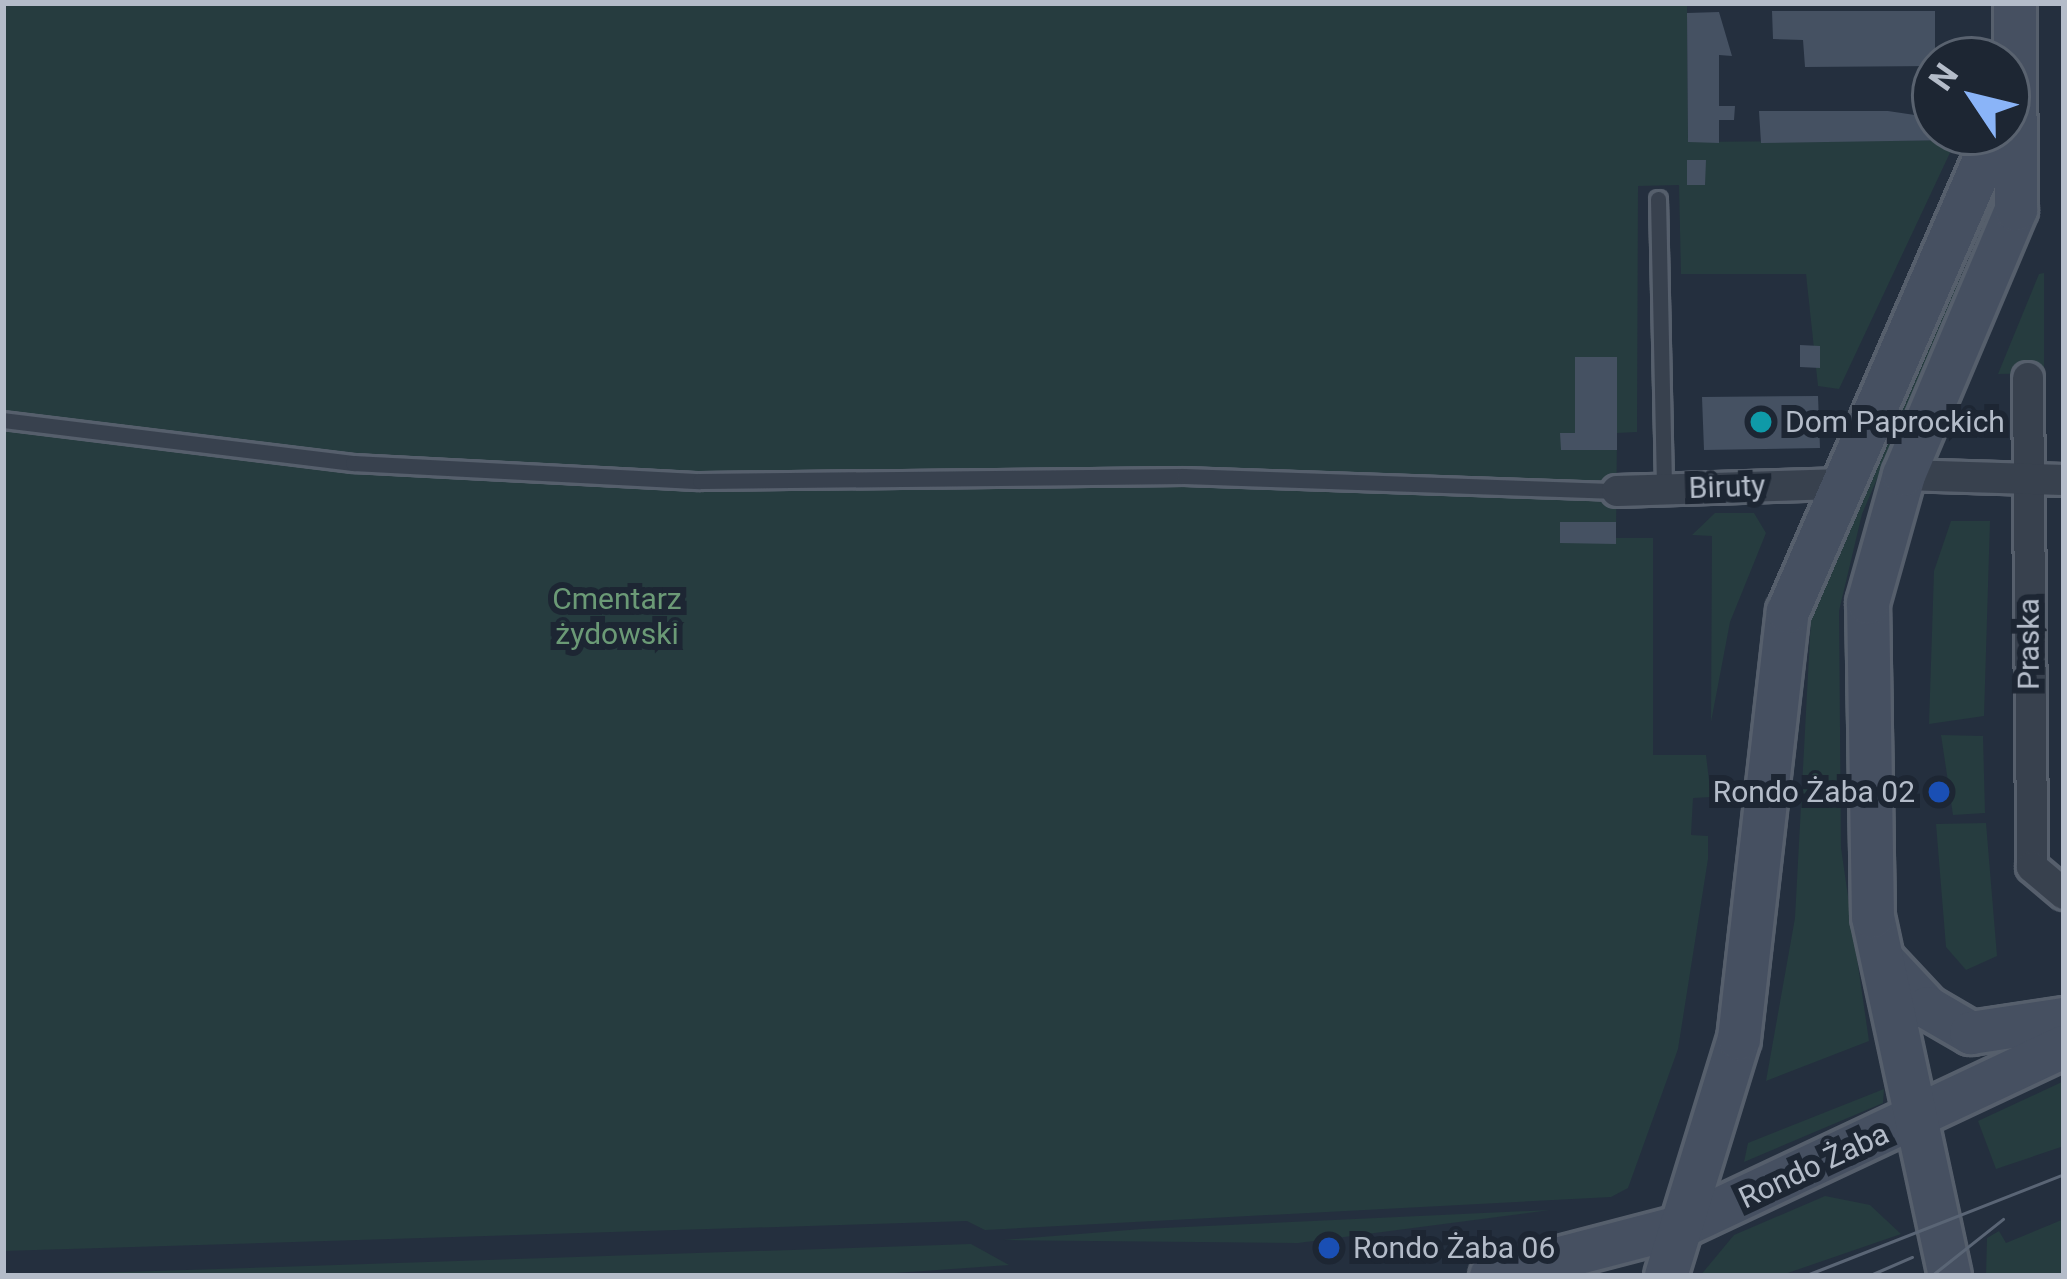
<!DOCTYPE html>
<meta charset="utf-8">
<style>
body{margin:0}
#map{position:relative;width:2067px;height:1279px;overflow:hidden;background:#242f3e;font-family:Roboto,sans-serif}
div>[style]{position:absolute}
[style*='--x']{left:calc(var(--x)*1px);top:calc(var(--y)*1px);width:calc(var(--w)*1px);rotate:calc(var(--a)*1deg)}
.green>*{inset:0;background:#263c3f}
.building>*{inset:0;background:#455162}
.roads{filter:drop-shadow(3px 0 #565f6c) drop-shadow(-3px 0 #565f6c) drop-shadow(0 3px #565f6c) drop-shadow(0 -3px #565f6c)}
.lane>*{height:15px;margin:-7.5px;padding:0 7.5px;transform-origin:7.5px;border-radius:7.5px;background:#38414e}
.street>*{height:30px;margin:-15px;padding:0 15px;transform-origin:15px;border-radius:15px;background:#38414e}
.secondary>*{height:42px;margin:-21px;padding:0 21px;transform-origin:21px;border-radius:21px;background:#465061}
.tram>*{height:3px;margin:-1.5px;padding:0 1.5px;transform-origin:1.5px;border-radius:1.5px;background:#5a6575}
.dots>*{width:33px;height:33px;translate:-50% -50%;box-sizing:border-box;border:6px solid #1d2633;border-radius:50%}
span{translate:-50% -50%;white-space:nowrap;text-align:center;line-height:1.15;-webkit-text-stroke:12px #1d2633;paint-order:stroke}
.poi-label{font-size:30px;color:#b4bcc9}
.left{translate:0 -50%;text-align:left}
.right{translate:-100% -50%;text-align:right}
.street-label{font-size:30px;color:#b4bcc9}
.park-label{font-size:30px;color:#6b9a76}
.frame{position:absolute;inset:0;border:6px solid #b4bcc9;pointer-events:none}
.north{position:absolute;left:1911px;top:36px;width:120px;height:120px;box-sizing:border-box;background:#1d2633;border:3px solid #59626f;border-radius:50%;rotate:305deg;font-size:33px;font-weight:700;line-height:48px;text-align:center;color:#b4bcc9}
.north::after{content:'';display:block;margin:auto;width:42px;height:54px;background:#8ab4f8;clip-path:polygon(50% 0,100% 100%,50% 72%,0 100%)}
</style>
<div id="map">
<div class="green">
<div style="clip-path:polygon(3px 3px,1687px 3px,1688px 142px,1956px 140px,1839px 389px,1818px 386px,1806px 274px,1681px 274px,1679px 185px,1638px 186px,1637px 432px,1617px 433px,1616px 538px,1653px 538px,1653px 755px,1706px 755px,1711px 797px,1693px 798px,1691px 835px,1708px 836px,1708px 859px,1678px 1049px,1628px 1188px,1611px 1197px,985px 1230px,967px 1221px,3px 1251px)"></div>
<div style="clip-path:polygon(1997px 200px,1862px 514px,1839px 611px,1841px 848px,1869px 1041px,1766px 1081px,1795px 918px,1811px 618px,1835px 542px)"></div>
<div style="clip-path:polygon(2044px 273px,2044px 373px,1998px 374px,2039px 274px)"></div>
<div style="clip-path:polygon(1715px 513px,1754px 513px,1766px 533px,1730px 622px,1711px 722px,1712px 536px,1692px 535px)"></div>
<div style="clip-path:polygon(1951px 521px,1990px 521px,1984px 716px,1929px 724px,1934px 571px)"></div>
<div style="clip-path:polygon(1941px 735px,1983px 736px,1985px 813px,1953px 815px)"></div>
<div style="clip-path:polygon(1986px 823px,1997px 956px,1966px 970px,1946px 947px,1936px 824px)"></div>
<div style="clip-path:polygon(2064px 1081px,2064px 1146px,1996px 1169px,1978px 1121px)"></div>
<div style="clip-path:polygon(1884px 1089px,1883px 1103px,1744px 1162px,1748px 1143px)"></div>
<div style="clip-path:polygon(1825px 1196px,1870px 1205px,1901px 1234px,1779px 1276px,1700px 1276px,1734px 1235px)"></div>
<div style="clip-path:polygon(1550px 1210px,1298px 1243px,1003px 1240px,1142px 1229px)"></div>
<div style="clip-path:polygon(2064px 1219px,2064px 1276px,1986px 1276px,1987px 1238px,1999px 1231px,2006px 1243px)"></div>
<div style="clip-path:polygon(971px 1244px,1009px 1265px,853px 1276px,3px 1276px)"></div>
</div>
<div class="building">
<div style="clip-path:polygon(1772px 11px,1935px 11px,1935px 66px,1805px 67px,1803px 40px,1773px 39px)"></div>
<div style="clip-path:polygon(1719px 12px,1732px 56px,1719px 55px,1719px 106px,1735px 106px,1734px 120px,1719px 120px,1719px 143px,1688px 142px,1687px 13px)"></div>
<div style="clip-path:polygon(1759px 111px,1888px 111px,1935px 118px,1935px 132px,1956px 140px,1761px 143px)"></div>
<div style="clip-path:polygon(1687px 160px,1706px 160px,1705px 185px,1687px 185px)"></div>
<div style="clip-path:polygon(1800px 345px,1820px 346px,1820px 368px,1800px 367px)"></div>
<div style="clip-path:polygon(1575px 357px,1617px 357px,1617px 450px,1561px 450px,1560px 433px,1575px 433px)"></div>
<div style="clip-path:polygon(1818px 396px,1820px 448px,1704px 450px,1702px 397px)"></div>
<div style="clip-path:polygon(1560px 522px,1616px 522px,1616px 544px,1560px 543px)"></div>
</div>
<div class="roads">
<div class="lane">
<div style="--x:1658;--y:199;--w:290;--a:88.8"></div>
<div style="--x:3;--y:420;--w:353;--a:7"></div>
<div style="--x:353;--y:463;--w:347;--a:3"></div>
<div style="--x:700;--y:481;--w:484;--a:-0.6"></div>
<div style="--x:1184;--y:476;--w:433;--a:2"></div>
</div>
<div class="street">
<div style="--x:2028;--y:378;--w:489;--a:89.5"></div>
<div style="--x:2032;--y:867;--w:42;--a:40.2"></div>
<div style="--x:1904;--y:475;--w:160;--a:1.8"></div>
<div style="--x:1617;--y:491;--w:219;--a:-1.8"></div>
</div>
<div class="secondary">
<div style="--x:1885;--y:962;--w:63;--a:46.9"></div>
<div style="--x:1928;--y:1008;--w:50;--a:30.2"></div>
<div style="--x:1971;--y:1033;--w:94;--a:-8.6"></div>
<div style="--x:1491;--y:1276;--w:198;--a:-14.6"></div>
<div style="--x:1683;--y:1226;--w:421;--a:-25.2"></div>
<div style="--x:1666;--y:1276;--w:248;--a:-72.9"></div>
<div style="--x:1739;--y:1039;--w:430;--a:-83.5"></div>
<div style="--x:1788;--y:612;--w:523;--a:-66.57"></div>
<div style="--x:1950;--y:1276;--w:367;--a:-102.1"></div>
<div style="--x:1873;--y:917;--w:314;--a:-90.9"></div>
<div style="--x:1868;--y:603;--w:133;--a:-74.3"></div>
<div style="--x:1904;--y:475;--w:288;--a:-67.1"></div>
<div style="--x:2016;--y:210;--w:207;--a:-90.3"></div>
</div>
</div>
<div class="tram">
<div style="--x:1804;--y:1276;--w:279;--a:-21.4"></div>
<div style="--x:1868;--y:1276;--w:48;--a:-23.4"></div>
<div style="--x:1931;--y:1276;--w:92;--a:-38.4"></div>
</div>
<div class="dots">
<div style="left:1761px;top:422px;background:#0f9aa8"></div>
<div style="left:1939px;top:792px;background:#1a4fb4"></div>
<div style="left:1329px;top:1248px;background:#1a4fb4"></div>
</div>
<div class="poi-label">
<span class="left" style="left:1785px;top:422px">Dom Paprockich</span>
<span class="right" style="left:1915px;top:792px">Rondo Żaba 02</span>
<span class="left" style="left:1353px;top:1248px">Rondo Żaba 06</span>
</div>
<div class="street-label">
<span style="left:1727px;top:487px;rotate:-2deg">Biruty</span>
<span style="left:2029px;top:644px;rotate:-90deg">Praska</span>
<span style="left:1814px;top:1166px;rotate:-25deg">Rondo Żaba</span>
</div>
<div class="park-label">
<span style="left:617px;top:616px">Cmentarz<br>żydowski</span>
</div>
<div class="frame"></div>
<div class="north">N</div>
</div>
